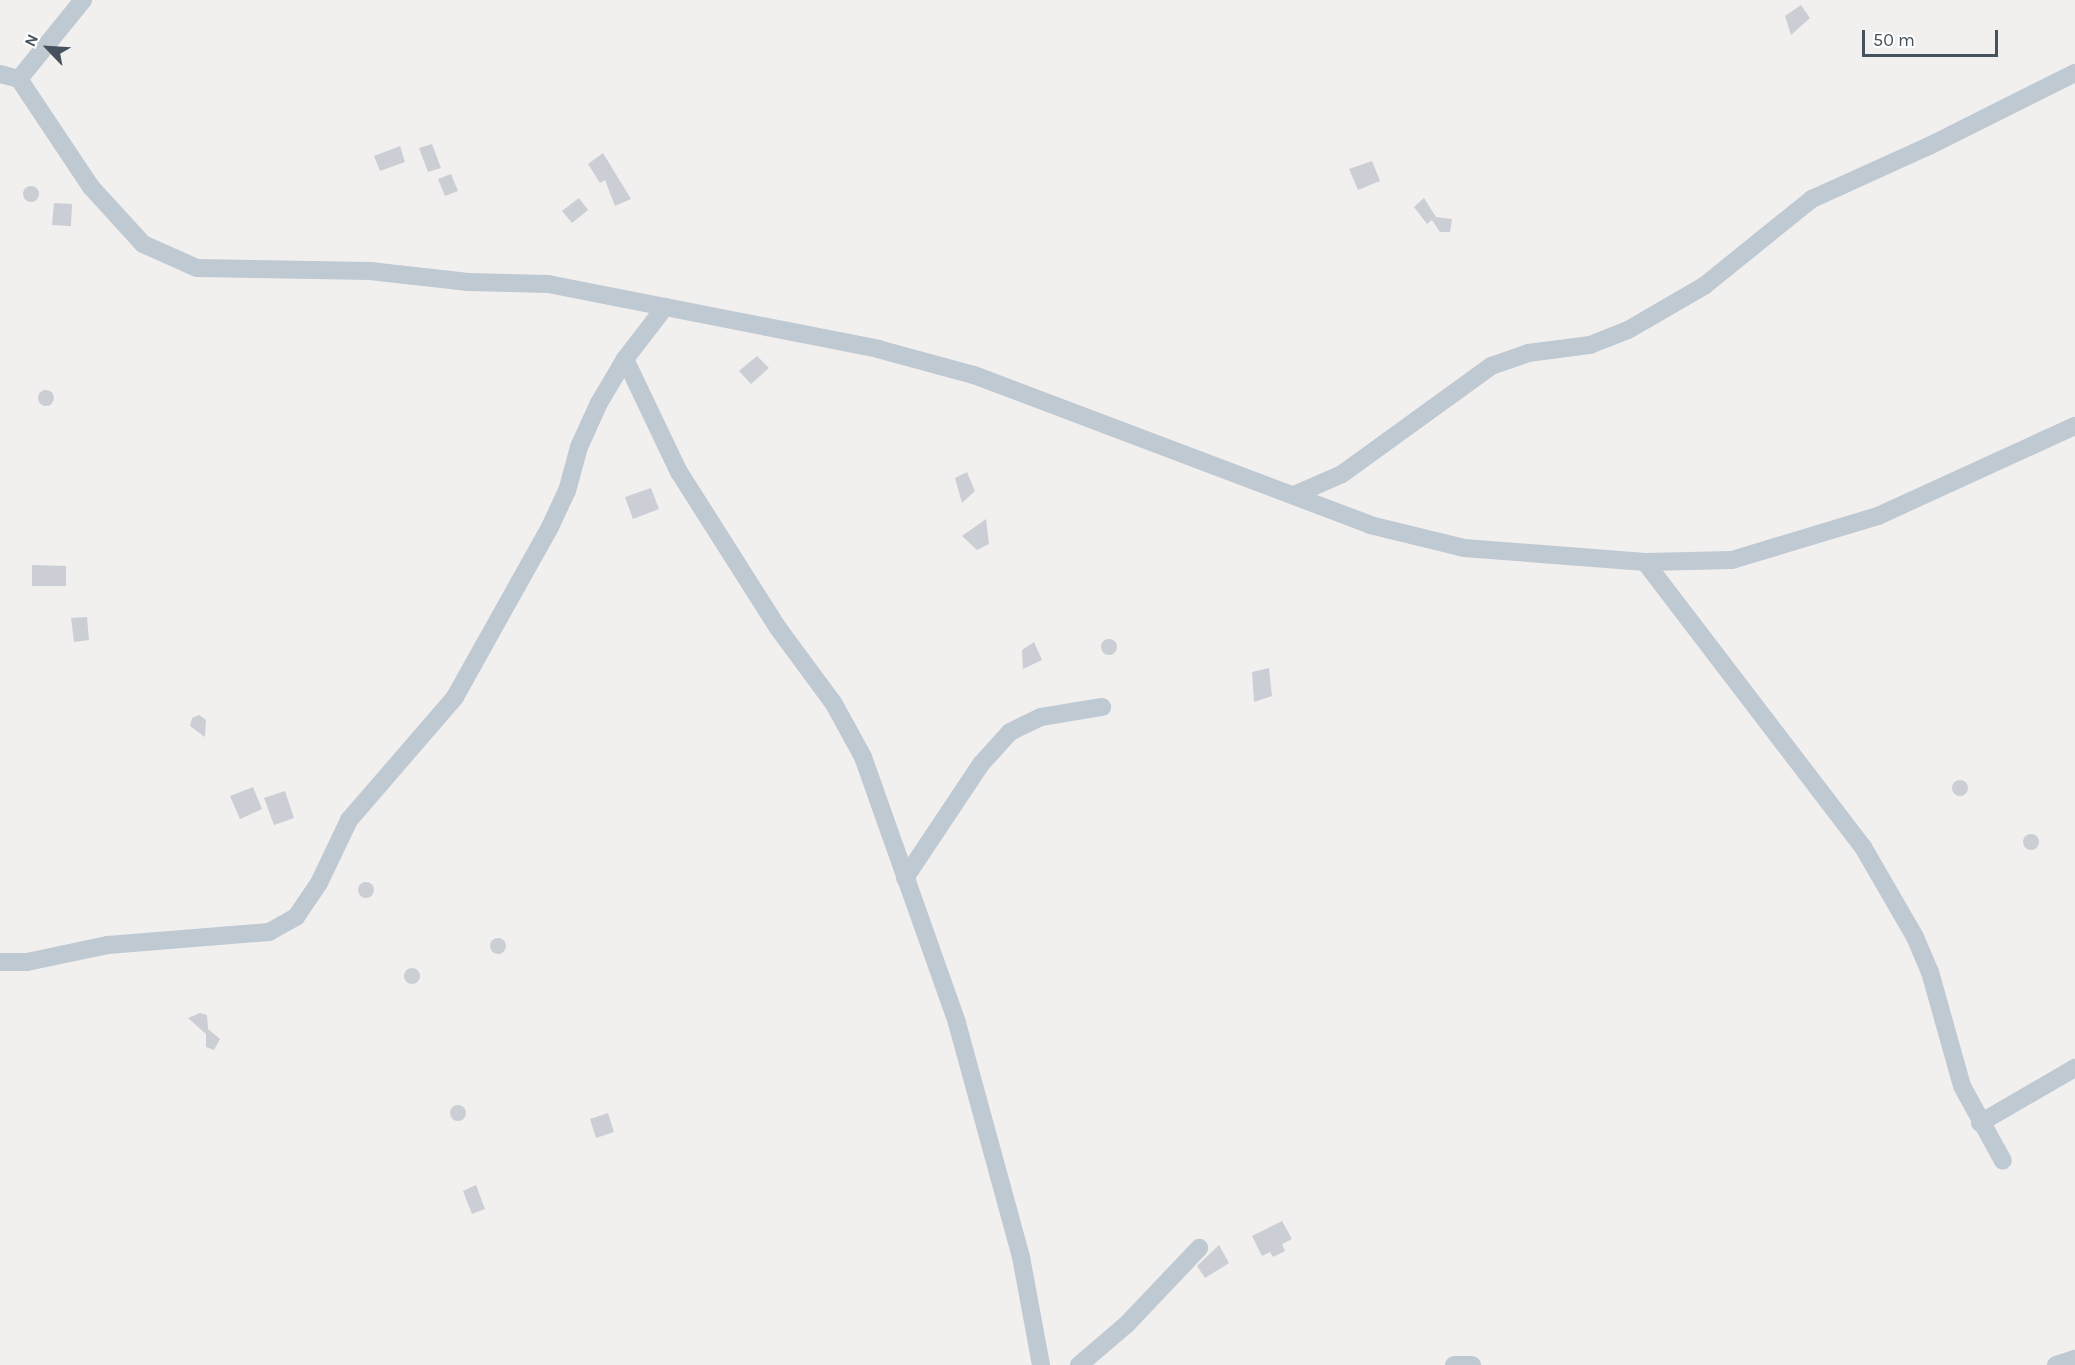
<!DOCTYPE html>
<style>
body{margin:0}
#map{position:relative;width:2075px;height:1365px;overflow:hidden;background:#f2efef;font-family:Karla,sans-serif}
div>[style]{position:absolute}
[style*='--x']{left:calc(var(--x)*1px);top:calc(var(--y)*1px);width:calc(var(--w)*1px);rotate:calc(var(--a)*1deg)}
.building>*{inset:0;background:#cbced4}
.round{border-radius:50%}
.street>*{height:18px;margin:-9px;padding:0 9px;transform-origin:9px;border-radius:9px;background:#bfc9d2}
span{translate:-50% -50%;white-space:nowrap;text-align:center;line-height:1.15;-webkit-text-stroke:6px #fff;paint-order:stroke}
.north{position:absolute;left:18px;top:18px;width:60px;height:60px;-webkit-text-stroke:4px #fff;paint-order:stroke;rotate:295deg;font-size:16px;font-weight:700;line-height:24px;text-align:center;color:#46525e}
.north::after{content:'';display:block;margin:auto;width:21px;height:27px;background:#46525e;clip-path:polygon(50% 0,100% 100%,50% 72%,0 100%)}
.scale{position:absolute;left:1862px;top:30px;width:136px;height:27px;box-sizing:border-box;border:3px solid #46525e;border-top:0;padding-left:8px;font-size:18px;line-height:21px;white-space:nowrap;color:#46525e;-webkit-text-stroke:4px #fff;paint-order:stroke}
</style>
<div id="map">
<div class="building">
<div style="clip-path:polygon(1801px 5px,1810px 18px,1791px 35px,1785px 16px)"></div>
<div style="clip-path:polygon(432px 144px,441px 168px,428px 172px,419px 148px)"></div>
<div style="clip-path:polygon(400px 146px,405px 162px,380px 171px,374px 156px)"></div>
<div style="clip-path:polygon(603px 153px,631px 199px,615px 206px,605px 180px,600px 183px,588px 164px)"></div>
<div style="clip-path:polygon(1372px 161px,1380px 181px,1358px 190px,1349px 169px)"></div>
<div style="clip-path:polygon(451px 174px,458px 191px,445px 196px,438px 179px)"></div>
<div class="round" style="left:23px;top:186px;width:16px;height:16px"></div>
<div style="clip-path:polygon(579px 198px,588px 210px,572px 223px,562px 211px)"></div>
<div style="clip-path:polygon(1424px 198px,1436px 217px,1452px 219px,1450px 232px,1440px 232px,1432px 220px,1427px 224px,1414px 207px)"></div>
<div style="clip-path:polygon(54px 203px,72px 204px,71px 226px,52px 225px)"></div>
<div style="clip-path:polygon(757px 356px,769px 368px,751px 384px,739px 371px)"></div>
<div class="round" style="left:38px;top:390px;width:16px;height:16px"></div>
<div style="clip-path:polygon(967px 472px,975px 491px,962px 503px,955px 478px)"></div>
<div style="clip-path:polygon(651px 488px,659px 509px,633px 519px,625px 497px)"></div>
<div style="clip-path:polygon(986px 519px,989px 544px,977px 550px,962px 536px)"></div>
<div style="clip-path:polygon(32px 565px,66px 566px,66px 586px,32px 586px)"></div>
<div style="clip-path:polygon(87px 617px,89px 640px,74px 642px,71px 618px)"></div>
<div class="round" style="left:1101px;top:639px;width:16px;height:16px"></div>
<div style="clip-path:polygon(1034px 642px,1042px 660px,1023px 669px,1022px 650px)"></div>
<div style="clip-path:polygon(1269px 668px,1272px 696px,1254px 702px,1252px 672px)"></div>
<div style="clip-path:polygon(199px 715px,206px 720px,205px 737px,190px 726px,192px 718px)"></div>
<div class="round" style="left:1952px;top:780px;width:16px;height:16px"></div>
<div style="clip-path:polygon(253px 787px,262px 809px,240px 819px,230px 796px)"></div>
<div style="clip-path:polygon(285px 791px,294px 818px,274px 825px,264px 798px)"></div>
<div class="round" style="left:2023px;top:834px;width:16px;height:16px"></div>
<div class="round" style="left:358px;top:882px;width:16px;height:16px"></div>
<div class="round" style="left:490px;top:938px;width:16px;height:16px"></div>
<div class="round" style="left:404px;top:968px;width:16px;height:16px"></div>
<div style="clip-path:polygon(200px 1013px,207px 1015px,208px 1029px,220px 1039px,214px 1050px,206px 1047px,206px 1034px,188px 1018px)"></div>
<div class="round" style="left:450px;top:1105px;width:16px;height:16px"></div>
<div style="clip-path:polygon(608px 1113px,614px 1132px,596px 1138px,590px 1119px)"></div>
<div style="clip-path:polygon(476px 1185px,485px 1209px,472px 1214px,463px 1191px)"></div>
<div style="clip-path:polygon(1282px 1221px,1292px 1239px,1282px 1244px,1285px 1251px,1273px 1257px,1270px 1252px,1262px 1256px,1252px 1236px)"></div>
<div style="clip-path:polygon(1219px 1245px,1229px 1263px,1205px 1278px,1197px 1266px)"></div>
</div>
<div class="street">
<div style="--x:0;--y:74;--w:20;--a:15"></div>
<div style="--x:19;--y:79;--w:130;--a:56.3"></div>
<div style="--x:91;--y:187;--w:77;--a:47.6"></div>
<div style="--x:143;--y:244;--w:59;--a:24"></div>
<div style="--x:197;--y:268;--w:173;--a:1"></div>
<div style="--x:370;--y:271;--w:99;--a:6.4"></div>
<div style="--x:468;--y:282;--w:80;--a:1.4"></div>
<div style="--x:548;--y:284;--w:336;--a:11.1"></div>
<div style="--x:878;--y:349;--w:99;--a:15.2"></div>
<div style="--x:974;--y:375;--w:423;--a:20.7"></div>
<div style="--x:1370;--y:525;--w:97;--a:13.7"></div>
<div style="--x:1464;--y:548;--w:182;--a:4.4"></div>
<div style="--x:1645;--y:562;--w:87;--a:-1.3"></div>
<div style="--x:1732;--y:560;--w:152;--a:-16.8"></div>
<div style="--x:1878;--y:516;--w:217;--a:-24.6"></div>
<div style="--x:19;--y:79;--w:102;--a:-51"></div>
<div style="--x:625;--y:359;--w:125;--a:64.5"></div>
<div style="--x:679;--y:472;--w:185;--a:57.6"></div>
<div style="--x:778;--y:628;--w:94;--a:53.6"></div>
<div style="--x:834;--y:704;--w:60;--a:61.3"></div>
<div style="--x:863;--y:757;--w:282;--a:70.5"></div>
<div style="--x:957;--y:1023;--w:243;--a:74.7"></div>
<div style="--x:1021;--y:1257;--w:110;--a:79.5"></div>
<div style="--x:1294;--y:495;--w:52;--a:-23.6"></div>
<div style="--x:1342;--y:474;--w:184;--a:-35.9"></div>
<div style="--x:1491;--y:366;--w:39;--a:-19"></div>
<div style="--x:1528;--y:353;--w:63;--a:-7.4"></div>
<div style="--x:1590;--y:345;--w:41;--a:-21.5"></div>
<div style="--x:1628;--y:330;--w:88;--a:-30.1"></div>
<div style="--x:1704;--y:286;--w:139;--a:-38.9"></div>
<div style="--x:1812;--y:199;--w:128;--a:-24.4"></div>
<div style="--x:1929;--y:146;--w:163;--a:-26.6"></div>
<div style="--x:1645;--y:562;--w:359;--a:52.6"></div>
<div style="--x:1863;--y:847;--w:104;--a:60"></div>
<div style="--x:1915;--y:937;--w:38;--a:67"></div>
<div style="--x:1930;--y:972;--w:118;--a:74.3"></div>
<div style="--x:1962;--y:1086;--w:85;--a:61.3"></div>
<div style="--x:905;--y:878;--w:137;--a:-56.3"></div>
<div style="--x:981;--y:764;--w:43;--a:-47.8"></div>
<div style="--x:1010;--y:732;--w:34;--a:-26"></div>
<div style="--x:1041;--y:717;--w:62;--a:-9.3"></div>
<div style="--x:0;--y:962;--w:27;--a:0"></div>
<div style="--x:27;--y:962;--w:83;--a:-11.9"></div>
<div style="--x:108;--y:945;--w:162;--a:-4.6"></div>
<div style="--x:269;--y:932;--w:31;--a:-29"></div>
<div style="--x:296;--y:917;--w:41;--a:-55.9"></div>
<div style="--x:319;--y:883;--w:70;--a:-64.5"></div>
<div style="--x:349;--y:820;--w:162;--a:-49.2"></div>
<div style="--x:455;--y:697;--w:195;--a:-60.8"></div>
<div style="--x:550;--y:527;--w:40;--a:-65"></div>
<div style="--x:567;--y:491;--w:46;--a:-74.7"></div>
<div style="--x:579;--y:447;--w:48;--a:-65.6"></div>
<div style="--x:599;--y:403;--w:51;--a:-59.4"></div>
<div style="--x:625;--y:359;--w:66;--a:-52.4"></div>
<div style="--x:1980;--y:1123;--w:110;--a:-30.1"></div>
<div style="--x:1079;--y:1365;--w:63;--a:-40.5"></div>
<div style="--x:1127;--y:1324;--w:105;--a:-46.5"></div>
<div style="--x:1454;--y:1365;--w:18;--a:0"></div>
<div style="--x:2056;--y:1365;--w:20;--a:-18"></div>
</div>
<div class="north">N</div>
<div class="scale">50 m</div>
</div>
